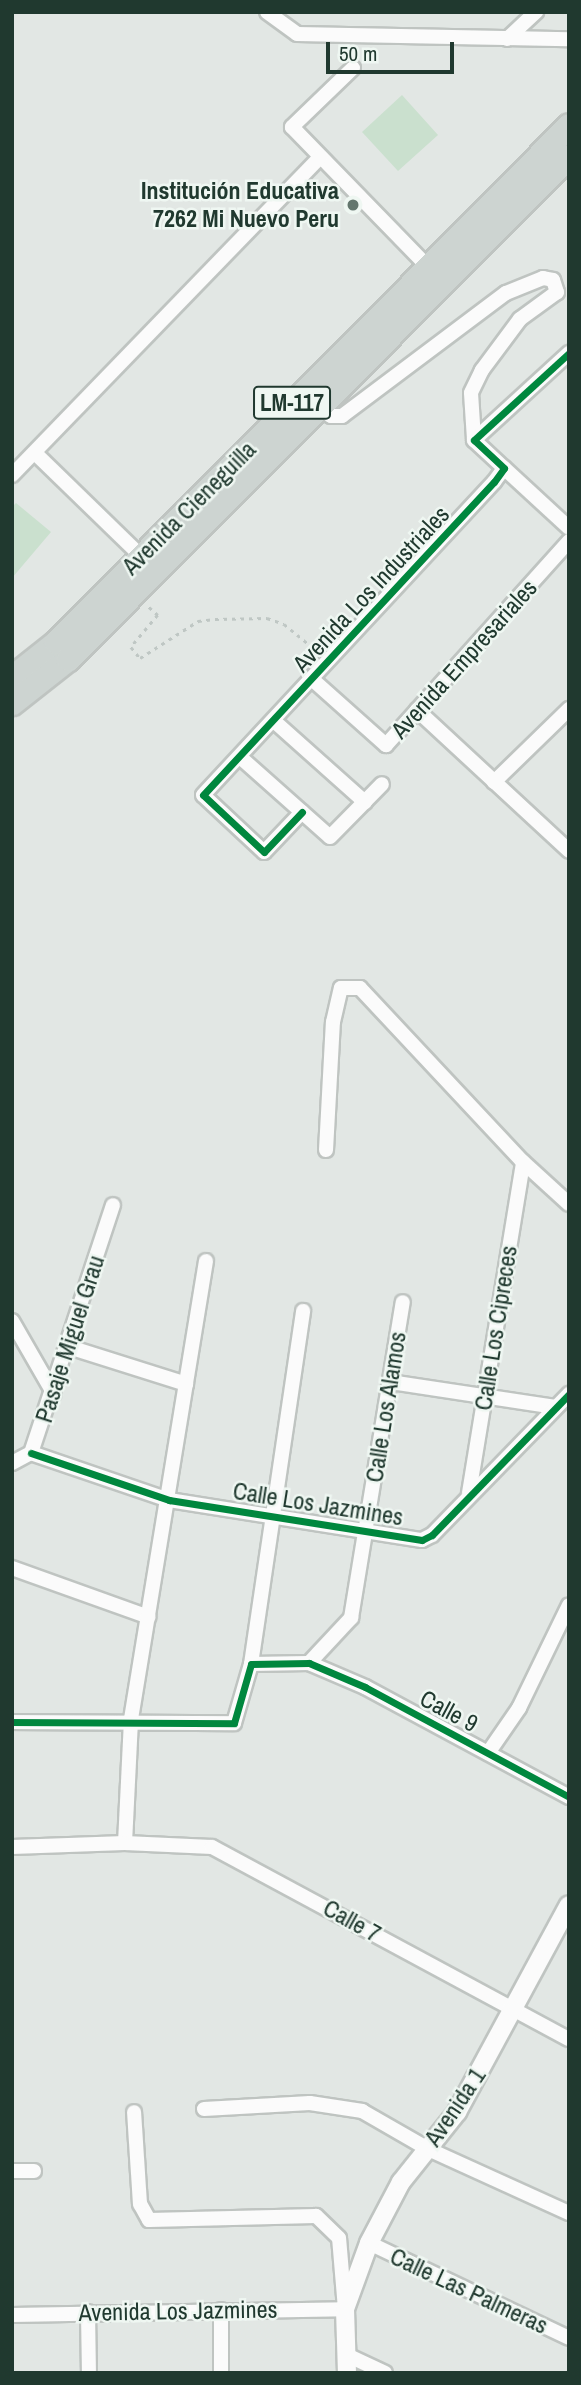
<!DOCTYPE html>
<meta charset="utf-8">
<style>
body{margin:0}
#map{position:relative;width:581px;height:2385px;overflow:hidden;background:#e2e7e4;font-family:"Archivo Narrow",sans-serif}
div>[style]{position:absolute}
[style*='--x']{left:calc(var(--x)*1px);top:calc(var(--y)*1px);width:calc(var(--w)*1px);rotate:calc(var(--a)*1deg)}
.green>*{inset:0;background:#cae0ce}
.path>*{height:2.5px;margin-top:-1.25px;transform-origin:0;background:repeating-linear-gradient(90deg,#bfc7c4 0 3.5px,transparent 0 8.5px)}
.roads{filter:drop-shadow(2px 0 #bfc4c1) drop-shadow(-2px 0 #bfc4c1) drop-shadow(0 2px #bfc4c1) drop-shadow(0 -2px #bfc4c1)}
.minor>*{height:14px;margin:-7px;padding:0 7px;transform-origin:7px;border-radius:7px;background:#fbfbfb}
.tertiary>*{height:18px;margin:-9px;padding:0 9px;transform-origin:9px;border-radius:9px;background:#fbfbfb}
.primary>*{height:23px;margin:-11.5px;padding:0 11.5px;transform-origin:11.5px;border-radius:11.5px;background:#cdd4d1}
.cycleway>*{height:7px;margin:-3.5px;padding:0 3.5px;transform-origin:3.5px;border-radius:3.5px;background:#00873e}
.dots>*{width:19px;height:19px;translate:-50% -50%;box-sizing:border-box;border:4px solid #eff7f2;border-radius:50%}
span{translate:-50% -50%;white-space:nowrap;text-align:center;line-height:1.15;-webkit-text-stroke:5px #eff7f2;paint-order:stroke}
.shield-label span{padding:2px 5px;background:#eff7f2;border:2px solid;border-radius:5px;-webkit-text-stroke-width:0}
.shield-label{font-size:23px;color:#20392f;font-weight:700}
.poi-label{font-size:24px;color:#20392f;font-weight:700}
.right{translate:-100% -50%;text-align:right}
.street-label{font-size:24px;color:#20392f}
.frame{position:absolute;inset:0;border:14px solid #20392f;pointer-events:none}
.scale{position:absolute;left:326px;top:42px;width:128px;height:32px;box-sizing:border-box;border:4px solid #20392f;border-top:0;padding-left:9px;font-size:21px;line-height:24px;white-space:nowrap;color:#20392f;-webkit-text-stroke:5px #eff7f2;paint-order:stroke}
</style>
<div id="map">
<div class="green">
<div style="clip-path:polygon(402px 95px,438px 135px,398px 171px,362px 132px)"></div>
<div style="clip-path:polygon(16px 503px,51px 532px,12px 578px,12px 507px)"></div>
</div>
<div class="path">
<div style="--x:149;--y:607;--w:12;--a:42"></div>
<div style="--x:158;--y:615;--w:42;--a:130.2"></div>
<div style="--x:131;--y:647;--w:14;--a:51"></div>
<div style="--x:140;--y:658;--w:69;--a:-32.5"></div>
<div style="--x:198;--y:621;--w:17;--a:-7"></div>
<div style="--x:215;--y:619;--w:52;--a:-1.1"></div>
<div style="--x:267;--y:618;--w:18;--a:19"></div>
<div style="--x:284;--y:624;--w:43;--a:39.3"></div>
<div style="--x:12;--y:1964;--w:1;--a:0"></div>
</div>
<div class="roads">
<div class="minor">
<div style="--x:267;--y:12;--w:37;--a:36"></div>
<div style="--x:297;--y:34;--w:272;--a:1.1"></div>
<div style="--x:507;--y:39;--w:40;--a:-43"></div>
<div style="--x:353;--y:68;--w:85;--a:136"></div>
<div style="--x:292;--y:127;--w:201;--a:45.8"></div>
<div style="--x:319;--y:407;--w:15;--a:37"></div>
<div style="--x:331;--y:416;--w:11;--a:0"></div>
<div style="--x:342;--y:416;--w:205;--a:-36.9"></div>
<div style="--x:506;--y:293;--w:40;--a:-22"></div>
<div style="--x:543;--y:278;--w:10;--a:11"></div>
<div style="--x:553;--y:280;--w:13;--a:72"></div>
<div style="--x:557;--y:292;--w:46;--a:143.9"></div>
<div style="--x:520;--y:319;--w:64;--a:126.7"></div>
<div style="--x:482;--y:370;--w:25;--a:116"></div>
<div style="--x:471;--y:393;--w:47;--a:86.3"></div>
<div style="--x:35;--y:453;--w:148;--a:44.2"></div>
<div style="--x:504;--y:468;--w:88;--a:42.7"></div>
<div style="--x:12;--y:475;--w:443;--a:-45.9"></div>
<div style="--x:313;--y:680;--w:98;--a:41.7"></div>
<div style="--x:386;--y:745;--w:274;--a:-48.1"></div>
<div style="--x:417;--y:710;--w:207;--a:42.8"></div>
<div style="--x:274;--y:721;--w:122;--a:41.7"></div>
<div style="--x:240;--y:757;--w:120;--a:41.6"></div>
<div style="--x:330;--y:837;--w:74;--a:-45.5"></div>
<div style="--x:494;--y:782;--w:105;--a:-44.2"></div>
<div style="--x:302;--y:812;--w:55;--a:133.5"></div>
<div style="--x:264;--y:852;--w:83;--a:-136.9"></div>
<div style="--x:203;--y:795;--w:427;--a:-47.1"></div>
<div style="--x:494;--y:482;--w:17;--a:-54"></div>
<div style="--x:504;--y:468;--w:41;--a:-137"></div>
<div style="--x:474;--y:440;--w:129;--a:-42.5"></div>
<div style="--x:326;--y:1150;--w:128;--a:-86.9"></div>
<div style="--x:333;--y:1022;--w:35;--a:-77"></div>
<div style="--x:341;--y:988;--w:19;--a:0"></div>
<div style="--x:360;--y:988;--w:238;--a:46.9"></div>
<div style="--x:523;--y:1162;--w:62;--a:42.4"></div>
<div style="--x:12;--y:1321;--w:84;--a:60.1"></div>
<div style="--x:69;--y:1347;--w:123;--a:17.5"></div>
<div style="--x:390;--y:1382;--w:167;--a:8.6"></div>
<div style="--x:31;--y:1453;--w:146;--a:18.8"></div>
<div style="--x:169;--y:1500;--w:256;--a:9"></div>
<div style="--x:422;--y:1540;--w:11;--a:-27"></div>
<div style="--x:432;--y:1535;--w:197;--a:-45.8"></div>
<div style="--x:12;--y:1463;--w:21;--a:-28"></div>
<div style="--x:31;--y:1453;--w:261;--a:-71.7"></div>
<div style="--x:469;--y:1493;--w:335;--a:-80.7"></div>
<div style="--x:12;--y:1568;--w:145;--a:19.7"></div>
<div style="--x:309;--y:1663;--w:62;--a:-47"></div>
<div style="--x:351;--y:1618;--w:320;--a:-80.7"></div>
<div style="--x:251;--y:1664;--w:357;--a:-81.6"></div>
<div style="--x:12;--y:1722;--w:222;--a:0.3"></div>
<div style="--x:234;--y:1723;--w:61;--a:-73.9"></div>
<div style="--x:251;--y:1664;--w:58;--a:-1"></div>
<div style="--x:309;--y:1663;--w:61;--a:23.2"></div>
<div style="--x:365;--y:1687;--w:232;--a:28.3"></div>
<div style="--x:488;--y:1753;--w:55;--a:-55.4"></div>
<div style="--x:519;--y:1708;--w:114;--a:-64.1"></div>
<div style="--x:125;--y:1843;--w:124;--a:-87.2"></div>
<div style="--x:131;--y:1719;--w:464;--a:-80.7"></div>
<div style="--x:12;--y:1847;--w:113;--a:-2"></div>
<div style="--x:125;--y:1843;--w:87;--a:2.6"></div>
<div style="--x:212;--y:1847;--w:405;--a:28.3"></div>
<div style="--x:204;--y:2109;--w:106;--a:-3.2"></div>
<div style="--x:310;--y:2103;--w:53;--a:8.7"></div>
<div style="--x:362;--y:2111;--w:76;--a:29.9"></div>
<div style="--x:428;--y:2149;--w:155;--a:24.4"></div>
<div style="--x:12;--y:2171;--w:22;--a:0"></div>
<div style="--x:369;--y:2243;--w:221;--a:25.4"></div>
<div style="--x:221;--y:2310;--w:63;--a:90"></div>
<div style="--x:88;--y:2312;--w:61;--a:89.1"></div>
<div style="--x:12;--y:2315;--w:333;--a:-1"></div>
<div style="--x:345;--y:2309;--w:71;--a:-94.8"></div>
<div style="--x:339;--y:2238;--w:32;--a:-136"></div>
<div style="--x:316;--y:2216;--w:167;--a:178.6"></div>
<div style="--x:149;--y:2220;--w:18;--a:-119"></div>
<div style="--x:140;--y:2204;--w:92;--a:-93.7"></div>
<div style="--x:347;--y:2355;--w:42;--a:25.3"></div>
</div>
<div class="tertiary">
<div style="--x:347;--y:2373;--w:64;--a:-91.8"></div>
<div style="--x:345;--y:2309;--w:70;--a:-70"></div>
<div style="--x:369;--y:2243;--w:69;--a:-62.3"></div>
<div style="--x:401;--y:2182;--w:90;--a:-51.3"></div>
<div style="--x:457;--y:2112;--w:235;--a:-61.6"></div>
</div>
<div class="primary">
<div style="--x:12;--y:677;--w:56;--a:-38.5"></div>
<div style="--x:56;--y:642;--w:728;--a:-45.22"></div>
<div style="--x:12;--y:703;--w:71;--a:-38.2"></div>
<div style="--x:68;--y:659;--w:710;--a:-45.11"></div>
</div>
</div>
<div class="cycleway">
<div style="--x:302;--y:812;--w:55;--a:133.5"></div>
<div style="--x:264;--y:852;--w:83;--a:-136.9"></div>
<div style="--x:203;--y:795;--w:427;--a:-47.1"></div>
<div style="--x:494;--y:482;--w:17;--a:-54"></div>
<div style="--x:504;--y:468;--w:41;--a:-137"></div>
<div style="--x:474;--y:440;--w:129;--a:-42.5"></div>
<div style="--x:31;--y:1453;--w:146;--a:18.8"></div>
<div style="--x:169;--y:1500;--w:256;--a:9"></div>
<div style="--x:422;--y:1540;--w:11;--a:-27"></div>
<div style="--x:432;--y:1535;--w:197;--a:-45.8"></div>
<div style="--x:12;--y:1722;--w:222;--a:0.3"></div>
<div style="--x:234;--y:1723;--w:61;--a:-73.9"></div>
<div style="--x:251;--y:1664;--w:58;--a:-1"></div>
<div style="--x:309;--y:1663;--w:61;--a:23.2"></div>
<div style="--x:365;--y:1687;--w:232;--a:28.3"></div>
</div>
<div class="dots">
<div style="left:353px;top:205px;background:#64766e"></div>
</div>
<div class="shield-label">
<span style="left:292px;top:403px">LM-117</span>
</div>
<div class="poi-label">
<span class="right" style="left:339px;top:205px">Institución Educativa<br>7262 Mi Nuevo Peru</span>
</div>
<div class="street-label">
<span style="left:189px;top:508px;rotate:-45deg">Avenida Cieneguilla</span>
<span style="left:371px;top:589px;rotate:-47deg">Avenida Los Industriales</span>
<span style="left:464px;top:659px;rotate:-48deg">Avenida Empresariales</span>
<span style="left:496px;top:1328px;rotate:-81deg">Calle Los Cipreces</span>
<span style="left:70px;top:1339px;rotate:-72deg">Pasaje Miguel Grau</span>
<span style="left:386px;top:1407px;rotate:-81deg">Calle Los Alamos</span>
<span style="left:318px;top:1504px;rotate:9deg">Calle Los Jazmines</span>
<span style="left:449px;top:1711px;rotate:28deg">Calle 9</span>
<span style="left:352px;top:1921px;rotate:29deg">Calle 7</span>
<span style="left:455px;top:2107px;rotate:-56deg">Avenida 1</span>
<span style="left:469px;top:2291px;rotate:25deg">Calle Las Palmeras</span>
<span style="left:178px;top:2311px;rotate:-1deg">Avenida Los Jazmines</span>
</div>
<div class="frame"></div>
<div class="scale">50 m</div>
</div>
